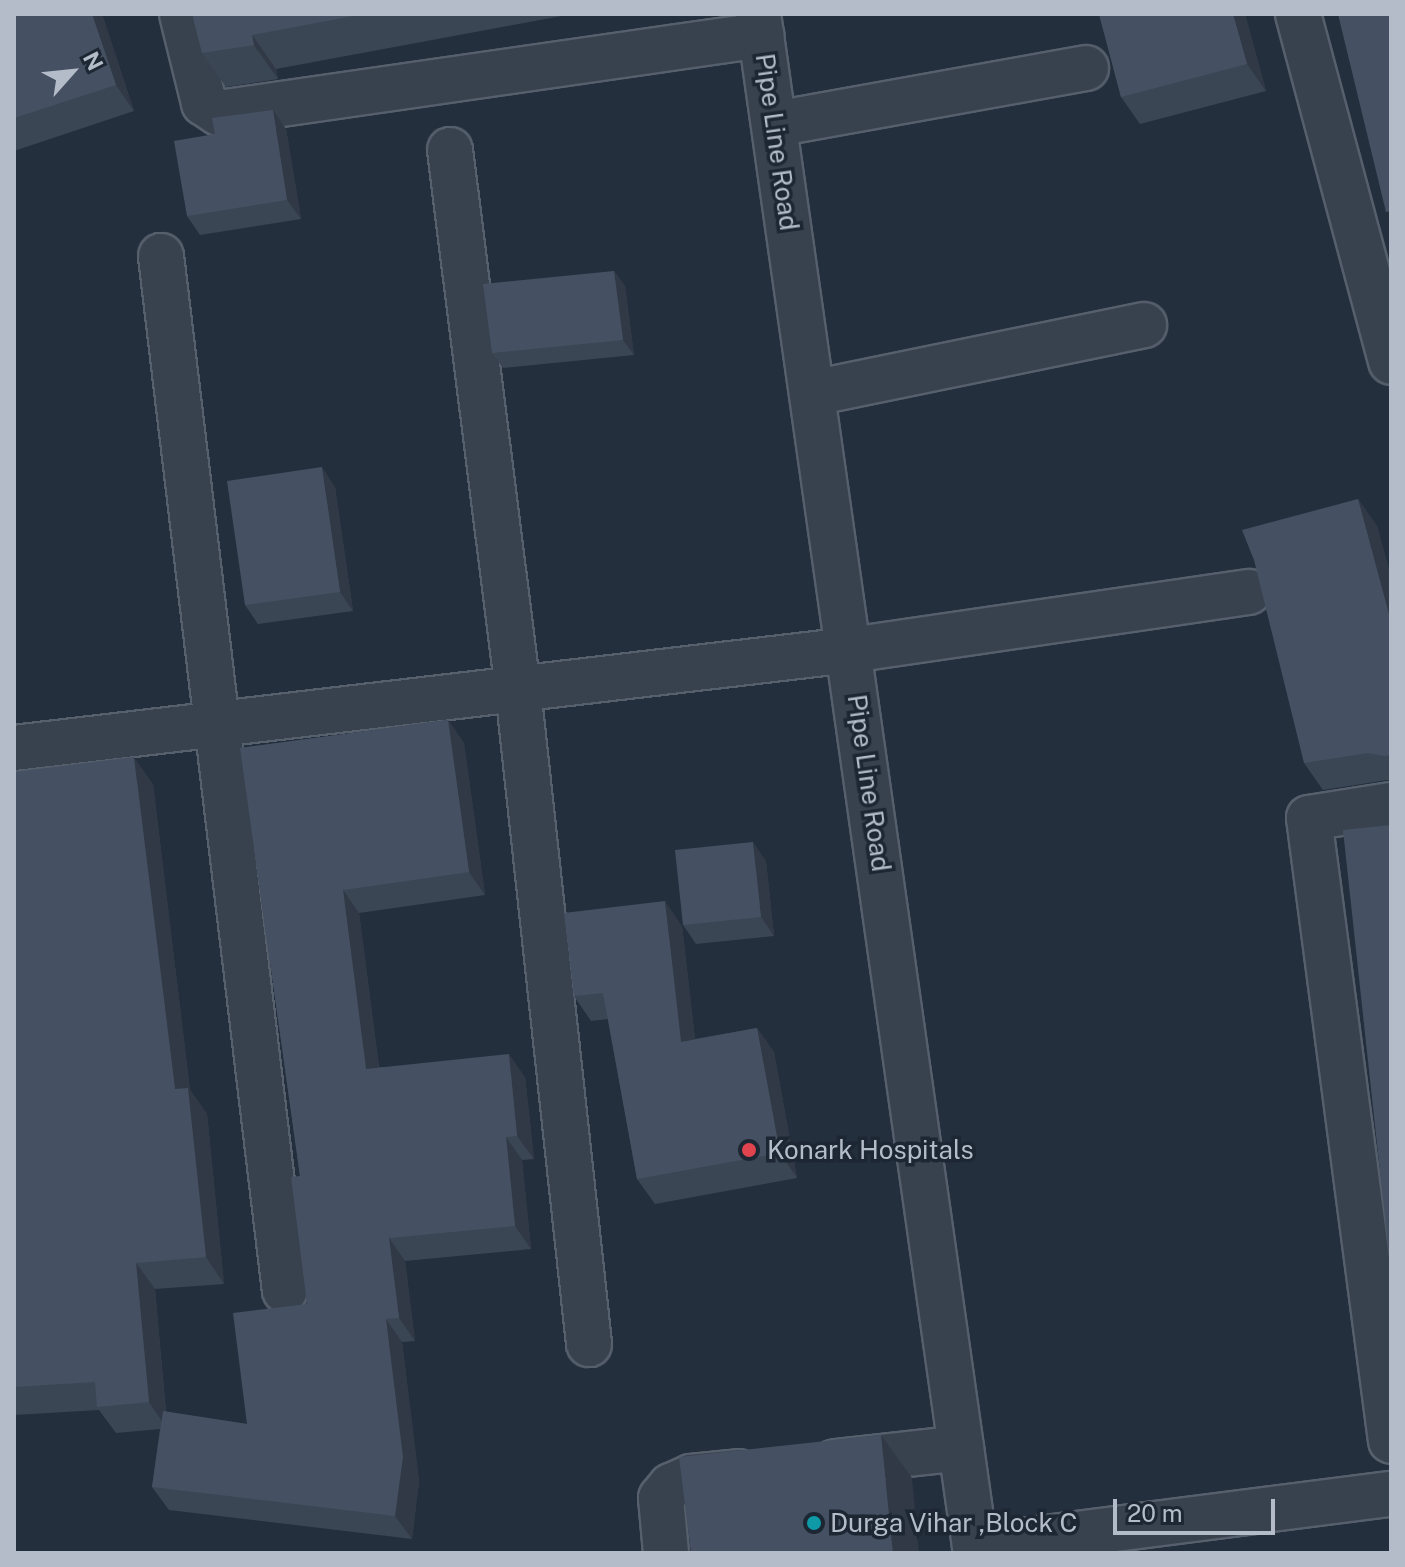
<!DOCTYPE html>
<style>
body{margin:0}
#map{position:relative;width:1405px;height:1567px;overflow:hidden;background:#242f3e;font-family:"Public Sans",sans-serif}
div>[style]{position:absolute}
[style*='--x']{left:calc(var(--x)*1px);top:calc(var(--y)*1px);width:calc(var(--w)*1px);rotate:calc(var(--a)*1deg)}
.roads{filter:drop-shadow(2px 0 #565f6c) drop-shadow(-2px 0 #565f6c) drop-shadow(0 2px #565f6c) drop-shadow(0 -2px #565f6c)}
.minor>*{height:44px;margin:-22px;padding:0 22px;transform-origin:22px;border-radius:22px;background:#38414e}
.wall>*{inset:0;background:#3b4654}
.shaded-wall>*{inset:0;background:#303945}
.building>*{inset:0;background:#455162}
.dots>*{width:22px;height:22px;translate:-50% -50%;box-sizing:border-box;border:4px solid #1d2633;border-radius:50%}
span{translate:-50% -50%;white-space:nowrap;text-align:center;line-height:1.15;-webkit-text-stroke:7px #1d2633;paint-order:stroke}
.street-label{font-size:26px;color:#b4bcc9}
.poi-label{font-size:26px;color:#b4bcc9}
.left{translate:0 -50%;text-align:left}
.frame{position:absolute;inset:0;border:16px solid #b4bcc9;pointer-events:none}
.north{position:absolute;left:32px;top:32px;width:80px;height:80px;-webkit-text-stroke:6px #1d2633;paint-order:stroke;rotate:63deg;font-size:22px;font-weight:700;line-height:32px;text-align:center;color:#b4bcc9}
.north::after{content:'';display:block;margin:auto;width:28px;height:36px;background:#b4bcc9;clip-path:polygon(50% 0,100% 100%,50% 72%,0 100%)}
.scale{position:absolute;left:1113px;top:1499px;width:162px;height:36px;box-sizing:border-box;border:4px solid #b4bcc9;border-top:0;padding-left:10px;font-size:24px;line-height:28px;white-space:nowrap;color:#b4bcc9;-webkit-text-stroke:6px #1d2633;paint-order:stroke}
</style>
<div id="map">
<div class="roads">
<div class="minor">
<div style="--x:182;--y:14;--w:92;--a:76.1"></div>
<div style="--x:204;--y:103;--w:18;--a:34"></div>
<div style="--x:219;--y:113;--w:548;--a:-8.19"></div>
<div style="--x:758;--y:14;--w:1554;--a:81.94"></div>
<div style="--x:1298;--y:14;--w:360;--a:75"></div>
<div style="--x:775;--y:124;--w:316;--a:-10.2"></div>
<div style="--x:450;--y:150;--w:544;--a:82.82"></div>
<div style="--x:518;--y:690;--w:658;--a:83.8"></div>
<div style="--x:161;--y:256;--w:1042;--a:83.17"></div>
<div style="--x:813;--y:393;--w:338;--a:-11.6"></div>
<div style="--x:14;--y:748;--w:842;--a:-6.69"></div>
<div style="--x:850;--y:650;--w:403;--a:-8.3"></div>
<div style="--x:1391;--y:805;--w:83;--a:171"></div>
<div style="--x:1309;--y:818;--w:628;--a:82.5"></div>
<div style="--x:835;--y:1462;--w:127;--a:-6.3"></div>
<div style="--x:975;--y:1547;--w:419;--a:-7.3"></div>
<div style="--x:666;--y:1553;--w:55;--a:-95.2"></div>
<div style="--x:661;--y:1498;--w:16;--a:-50"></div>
<div style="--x:671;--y:1486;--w:22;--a:-24"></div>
<div style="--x:691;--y:1477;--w:48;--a:-5.9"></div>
</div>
</div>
<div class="wall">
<div style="clip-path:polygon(14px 14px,102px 14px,134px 111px,14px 151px)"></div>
<div style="clip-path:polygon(192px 14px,572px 14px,276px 69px,278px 79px,226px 87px,202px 53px)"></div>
<div style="clip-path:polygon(1099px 14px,1245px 14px,1266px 91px,1140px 124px,1121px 97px)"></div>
<div style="clip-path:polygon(286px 129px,301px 219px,200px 235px,187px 216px)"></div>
<div style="clip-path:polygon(614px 271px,625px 286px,634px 355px,503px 368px,492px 353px)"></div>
<div style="clip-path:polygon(335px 487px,353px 611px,258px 624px,245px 605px)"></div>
<div style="clip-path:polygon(1358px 499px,1377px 526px,1391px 577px,1391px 781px,1387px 780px,1323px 790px,1304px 763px)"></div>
<div style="clip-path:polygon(448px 720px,464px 743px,485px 895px,359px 913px,379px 1067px,525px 1077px,534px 1159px,522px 1160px,531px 1249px,405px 1261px,415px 1341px,402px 1342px,419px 1481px,412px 1539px,169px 1510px,152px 1487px,160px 1429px,116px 1433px,99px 1410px,14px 1415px,14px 772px,153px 784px,190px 1090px,207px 1114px,224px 1284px,155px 1289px,166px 1412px,247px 1424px,307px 1304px,300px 1176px,240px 748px)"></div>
<div style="clip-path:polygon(766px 861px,774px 936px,696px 944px,683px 925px)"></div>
<div style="clip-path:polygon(682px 926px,695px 1039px,757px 1028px,774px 1052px,797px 1178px,655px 1204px,637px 1179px,608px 1019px,591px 1021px,574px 996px)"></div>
</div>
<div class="shaded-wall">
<div style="clip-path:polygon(92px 14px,102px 14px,134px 111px,116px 85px)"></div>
<div style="clip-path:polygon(1233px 14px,1245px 14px,1266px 91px,1247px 64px)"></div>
<div style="clip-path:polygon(252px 35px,276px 69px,278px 79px,254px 45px)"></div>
<div style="clip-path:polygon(273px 110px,286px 129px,301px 219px,287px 200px)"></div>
<div style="clip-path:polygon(614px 271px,625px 286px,634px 355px,623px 340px)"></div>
<div style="clip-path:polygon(322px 467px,335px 487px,353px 611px,340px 592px)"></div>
<div style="clip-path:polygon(1358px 499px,1377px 526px,1391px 577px,1391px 622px)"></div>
<div style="clip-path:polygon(448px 720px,464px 743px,485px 895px,469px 872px)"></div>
<div style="clip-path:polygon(134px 757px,153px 784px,190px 1090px,207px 1114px,224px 1284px,206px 1257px,175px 1089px)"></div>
<div style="clip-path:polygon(753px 842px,766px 861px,774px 936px,761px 917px)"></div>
<div style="clip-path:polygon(343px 890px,359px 913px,382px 1092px,366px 1069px)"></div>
<div style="clip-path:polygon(665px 901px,682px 926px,698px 1066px,681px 1042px)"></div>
<div style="clip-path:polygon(757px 1028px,774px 1052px,797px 1178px,780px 1153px)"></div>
<div style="clip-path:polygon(509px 1054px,525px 1077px,534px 1159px,517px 1136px)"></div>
<div style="clip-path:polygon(506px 1137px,522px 1160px,531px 1249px,515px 1226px)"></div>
<div style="clip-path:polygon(389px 1238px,405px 1261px,415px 1341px,399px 1318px)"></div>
<div style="clip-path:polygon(136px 1263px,155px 1289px,167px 1429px,149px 1402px)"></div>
<div style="clip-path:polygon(386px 1319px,402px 1342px,419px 1481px,412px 1539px,395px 1516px)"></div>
<div style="clip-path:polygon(881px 1435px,912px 1478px,919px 1553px,893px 1553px)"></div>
</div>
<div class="building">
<div style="clip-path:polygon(14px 14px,92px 14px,116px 85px,14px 118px)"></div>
<div style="clip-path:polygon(192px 14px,364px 14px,252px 35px,254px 45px,202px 53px)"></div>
<div style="clip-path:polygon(1099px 14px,1233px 14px,1247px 64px,1121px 97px)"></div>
<div style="clip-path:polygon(1338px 14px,1391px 14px,1391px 211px,1386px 212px)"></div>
<div style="clip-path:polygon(273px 110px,287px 200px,187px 216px,174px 141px,215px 134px,212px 118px)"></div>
<div style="clip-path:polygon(614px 271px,623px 340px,492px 353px,483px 284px)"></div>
<div style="clip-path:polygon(322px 467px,340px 592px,245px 605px,227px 481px)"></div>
<div style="clip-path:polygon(1358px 499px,1391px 622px,1391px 755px,1384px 756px,1368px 753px,1304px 763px,1254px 560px,1242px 530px)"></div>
<div style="clip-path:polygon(448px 720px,469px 872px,343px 890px,366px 1069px,509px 1054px,517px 1136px,506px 1137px,515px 1226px,389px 1238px,399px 1318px,386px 1319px,403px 1457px,395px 1516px,152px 1487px,163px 1411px,247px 1424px,233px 1313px,307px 1304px,291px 1177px,300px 1176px,240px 748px)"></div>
<div style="clip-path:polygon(134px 757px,175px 1089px,188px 1088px,206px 1257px,136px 1263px,149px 1402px,97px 1407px,95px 1382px,14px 1387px,14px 772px)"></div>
<div style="clip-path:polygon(1391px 825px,1391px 1273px,1343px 830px)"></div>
<div style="clip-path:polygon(753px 842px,761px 917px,683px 925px,675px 850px)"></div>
<div style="clip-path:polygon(665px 901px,681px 1042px,757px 1028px,780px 1153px,637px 1179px,603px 993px,574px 996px,564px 913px)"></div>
<div style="clip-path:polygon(881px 1435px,893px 1553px,691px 1553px,679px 1457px)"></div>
</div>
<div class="dots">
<div style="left:749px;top:1150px;background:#e0444e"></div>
<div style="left:814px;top:1523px;background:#0f9aa8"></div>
</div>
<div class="street-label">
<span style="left:777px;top:142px;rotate:82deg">Pipe Line Road</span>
<span style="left:869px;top:783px;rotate:82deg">Pipe Line Road</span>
</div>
<div class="poi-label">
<span class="left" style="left:767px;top:1150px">Konark Hospitals</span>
<span class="left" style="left:830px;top:1523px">Durga Vihar ,Block C</span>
</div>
<div class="frame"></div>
<div class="north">N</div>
<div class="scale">20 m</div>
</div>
